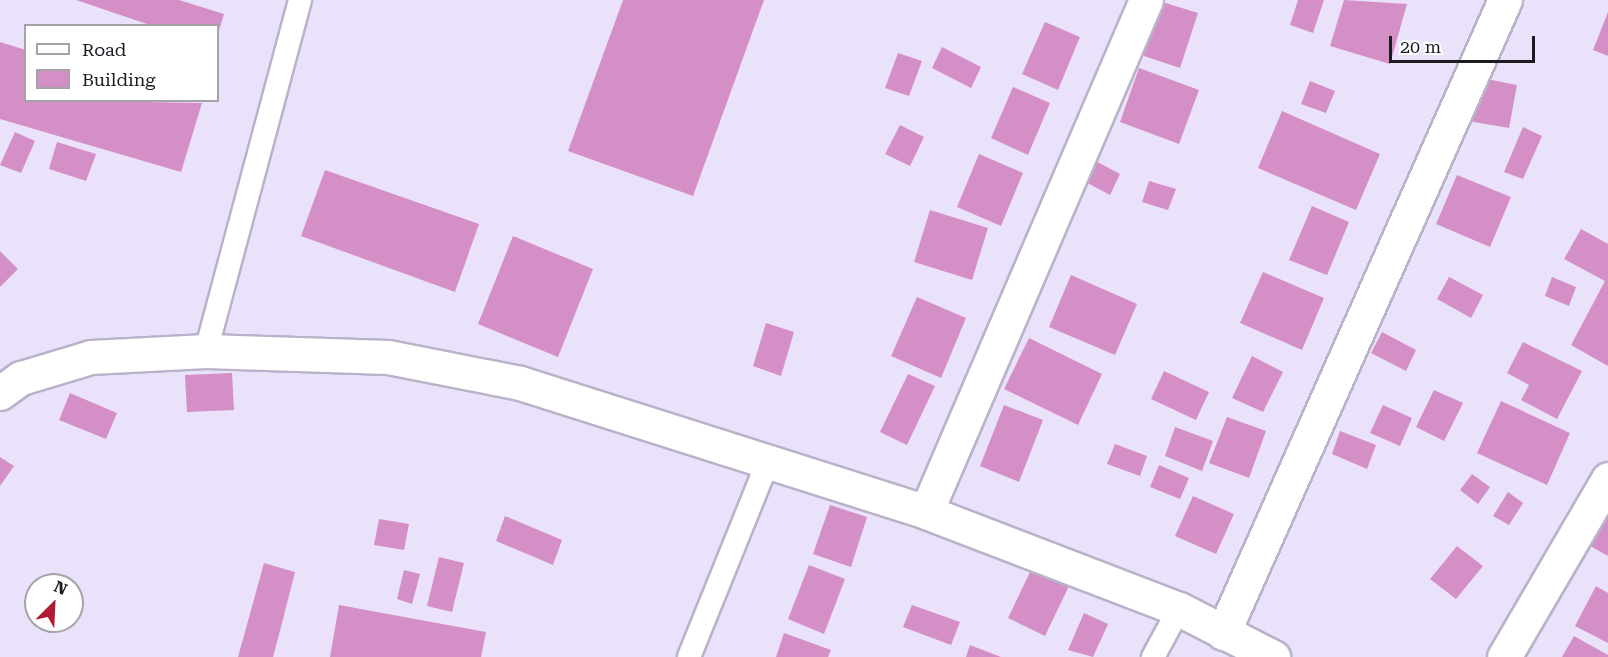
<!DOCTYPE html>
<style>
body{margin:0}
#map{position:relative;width:1608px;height:657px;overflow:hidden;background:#eae2fb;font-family:"Roboto Serif",serif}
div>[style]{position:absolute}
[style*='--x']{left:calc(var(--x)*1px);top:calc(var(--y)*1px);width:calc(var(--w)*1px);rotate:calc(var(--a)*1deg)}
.building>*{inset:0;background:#d58fc7}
.roads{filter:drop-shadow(2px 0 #b9b2c9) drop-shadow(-2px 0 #b9b2c9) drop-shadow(0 2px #b9b2c9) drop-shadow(0 -2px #b9b2c9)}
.service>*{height:22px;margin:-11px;padding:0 11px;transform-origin:11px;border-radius:11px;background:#fff}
.minor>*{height:33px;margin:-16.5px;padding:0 16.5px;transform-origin:16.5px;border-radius:16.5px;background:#fff}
span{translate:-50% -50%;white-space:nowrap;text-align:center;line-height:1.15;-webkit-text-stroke:6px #fff;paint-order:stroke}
.legend{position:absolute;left:24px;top:24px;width:195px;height:78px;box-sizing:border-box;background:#fff;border:2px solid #a5a3a7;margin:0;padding:8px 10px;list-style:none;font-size:18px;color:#1d1a22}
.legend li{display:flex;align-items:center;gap:12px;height:30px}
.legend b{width:30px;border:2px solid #a5a3a7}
.north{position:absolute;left:24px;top:573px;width:60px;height:60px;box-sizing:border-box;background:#fff;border:2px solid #a5a3a7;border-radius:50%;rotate:24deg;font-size:16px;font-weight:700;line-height:24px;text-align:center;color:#1d1a22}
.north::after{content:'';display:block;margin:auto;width:21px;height:27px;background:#b01c33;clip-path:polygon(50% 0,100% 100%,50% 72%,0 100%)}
.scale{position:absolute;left:1389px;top:36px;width:146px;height:27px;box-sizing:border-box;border:3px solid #1d1a22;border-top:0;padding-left:8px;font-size:18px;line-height:21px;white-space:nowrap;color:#1d1a22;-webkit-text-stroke:4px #fff;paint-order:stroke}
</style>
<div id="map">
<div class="building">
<div style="clip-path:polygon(76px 0,179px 0,224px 14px,218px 34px,218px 26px,153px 26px)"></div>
<div style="clip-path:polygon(623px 0,764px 0,693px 196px,568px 151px)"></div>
<div style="clip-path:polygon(1298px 0,1324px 0,1313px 33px,1290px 25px)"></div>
<div style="clip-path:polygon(1344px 0,1407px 4px,1390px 64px,1330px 46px)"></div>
<div style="clip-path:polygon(1159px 1px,1198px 13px,1180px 68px,1141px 55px)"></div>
<div style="clip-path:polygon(1608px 12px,1608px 56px,1593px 50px)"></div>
<div style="clip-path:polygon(1045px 22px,1080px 37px,1058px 90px,1022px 74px)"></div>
<div style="clip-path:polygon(0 42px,26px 50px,26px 100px,202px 103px,181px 172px,0 119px)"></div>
<div style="clip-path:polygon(942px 47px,981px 67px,971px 88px,932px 68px)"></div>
<div style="clip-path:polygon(898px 53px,922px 61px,909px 96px,885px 88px)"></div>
<div style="clip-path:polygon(1139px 68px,1199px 90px,1179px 144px,1120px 122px)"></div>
<div style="clip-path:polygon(1476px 77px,1517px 85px,1509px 128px,1468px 121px)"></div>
<div style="clip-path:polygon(1310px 81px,1335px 91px,1326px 113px,1301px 104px)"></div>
<div style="clip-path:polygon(1013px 87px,1050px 103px,1028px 155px,991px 138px)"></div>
<div style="clip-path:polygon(1282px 111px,1380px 154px,1356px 210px,1258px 168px)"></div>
<div style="clip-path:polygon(900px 125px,924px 137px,910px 166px,885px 154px)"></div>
<div style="clip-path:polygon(1523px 127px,1542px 136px,1523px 179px,1504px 172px)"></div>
<div style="clip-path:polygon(15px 132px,35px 141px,21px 173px,0 165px)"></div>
<div style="clip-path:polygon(57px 142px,96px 154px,86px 181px,49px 169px)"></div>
<div style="clip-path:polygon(979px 154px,1023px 173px,1001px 226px,957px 207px)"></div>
<div style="clip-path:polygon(1090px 158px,1120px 174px,1110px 195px,1080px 179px)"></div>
<div style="clip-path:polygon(325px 170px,479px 224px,455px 292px,301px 236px)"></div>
<div style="clip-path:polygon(1457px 175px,1511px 197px,1490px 247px,1436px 224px)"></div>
<div style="clip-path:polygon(1149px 181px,1176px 189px,1168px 210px,1142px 202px)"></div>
<div style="clip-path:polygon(1312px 206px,1349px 222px,1327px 275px,1289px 260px)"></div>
<div style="clip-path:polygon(930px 210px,988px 228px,972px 280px,914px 262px)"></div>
<div style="clip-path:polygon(1581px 229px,1608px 244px,1608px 366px,1571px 345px,1605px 281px,1564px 259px)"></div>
<div style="clip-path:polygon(513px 236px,593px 269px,558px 357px,478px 324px)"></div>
<div style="clip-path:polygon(0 251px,18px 269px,0 287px)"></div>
<div style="clip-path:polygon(1263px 272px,1324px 298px,1302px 350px,1240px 323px)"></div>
<div style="clip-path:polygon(1071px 275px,1137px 304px,1115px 355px,1049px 327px)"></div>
<div style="clip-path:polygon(1449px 277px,1483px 295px,1471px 318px,1437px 299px)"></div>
<div style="clip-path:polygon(1552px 277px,1576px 287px,1569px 306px,1545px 296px)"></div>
<div style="clip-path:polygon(917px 297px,966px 318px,941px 378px,891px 356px)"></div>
<div style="clip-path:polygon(766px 323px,794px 332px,781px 376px,753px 366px)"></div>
<div style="clip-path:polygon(1382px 332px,1416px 350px,1406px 371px,1371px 353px)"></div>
<div style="clip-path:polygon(1029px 338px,1102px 374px,1078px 425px,1004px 389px)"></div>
<div style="clip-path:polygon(1523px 342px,1582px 371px,1557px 419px,1521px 400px,1529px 385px,1507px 373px)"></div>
<div style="clip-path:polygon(1252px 356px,1283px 372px,1263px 412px,1232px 398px)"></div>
<div style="clip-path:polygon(1164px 371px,1209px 392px,1196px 420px,1151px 399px)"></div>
<div style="clip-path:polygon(232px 373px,234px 410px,187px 412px,185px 375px)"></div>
<div style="clip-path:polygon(908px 374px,935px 386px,907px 445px,880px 432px)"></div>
<div style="clip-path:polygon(1434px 390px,1463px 403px,1444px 441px,1416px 427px)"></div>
<div style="clip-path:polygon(70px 393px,117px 413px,106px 439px,59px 420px)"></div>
<div style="clip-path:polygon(1501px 401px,1570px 433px,1547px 485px,1477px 453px)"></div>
<div style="clip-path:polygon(1004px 405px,1043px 420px,1019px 482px,980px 466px)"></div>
<div style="clip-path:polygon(1383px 405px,1412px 418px,1400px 446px,1370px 433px)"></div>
<div style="clip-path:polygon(1227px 417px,1266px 431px,1249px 478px,1209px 463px)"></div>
<div style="clip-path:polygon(1175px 427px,1213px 441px,1202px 471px,1165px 456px)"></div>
<div style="clip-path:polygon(1340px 431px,1376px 445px,1367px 469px,1332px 454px)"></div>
<div style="clip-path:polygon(1115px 444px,1147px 456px,1140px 476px,1107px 464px)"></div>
<div style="clip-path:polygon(0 457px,14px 466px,0 486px)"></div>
<div style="clip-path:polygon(1159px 465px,1189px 478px,1180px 499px,1150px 487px)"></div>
<div style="clip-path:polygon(1472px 474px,1490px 487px,1478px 504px,1460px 490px)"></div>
<div style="clip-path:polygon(1508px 492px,1523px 503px,1509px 525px,1493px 516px)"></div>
<div style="clip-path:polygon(1608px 493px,1608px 556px,1583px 542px)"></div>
<div style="clip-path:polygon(1193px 496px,1234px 514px,1216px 554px,1175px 536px)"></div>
<div style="clip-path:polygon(830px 505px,867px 517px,851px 567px,813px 554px)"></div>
<div style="clip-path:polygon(505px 516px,562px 540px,553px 565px,496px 541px)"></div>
<div style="clip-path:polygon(379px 519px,409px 524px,404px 550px,374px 545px)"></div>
<div style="clip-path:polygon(1457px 546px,1483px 566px,1456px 599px,1430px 579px)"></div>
<div style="clip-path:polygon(439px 557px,464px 563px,452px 612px,427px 606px)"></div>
<div style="clip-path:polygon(264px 563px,295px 572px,281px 627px,273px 657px,238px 657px)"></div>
<div style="clip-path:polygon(809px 565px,845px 579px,824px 634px,788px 619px)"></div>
<div style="clip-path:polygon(1032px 568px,1069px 586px,1045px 636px,1008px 618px)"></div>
<div style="clip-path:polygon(404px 570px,420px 574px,412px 604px,397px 599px)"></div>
<div style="clip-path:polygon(1596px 586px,1608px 593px,1608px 643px,1575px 626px)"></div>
<div style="clip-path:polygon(339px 605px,486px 632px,481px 657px,330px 657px)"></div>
<div style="clip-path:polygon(912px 605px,960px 622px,951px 645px,903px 627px)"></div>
<div style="clip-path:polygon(1084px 613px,1108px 624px,1093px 657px,1068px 650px)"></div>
<div style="clip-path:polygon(784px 633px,831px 650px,828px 657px,776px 657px)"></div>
<div style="clip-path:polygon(1574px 636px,1608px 655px,1608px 657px,1562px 657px)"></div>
<div style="clip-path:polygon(970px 645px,1001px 657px,966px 657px)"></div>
</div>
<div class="roads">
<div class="service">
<div style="--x:206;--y:351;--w:363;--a:-75"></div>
<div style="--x:689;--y:657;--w:208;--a:-68"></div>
<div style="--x:1153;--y:657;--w:55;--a:-61.6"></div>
</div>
<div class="minor">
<div style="--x:0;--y:393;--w:26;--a:-36"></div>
<div style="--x:21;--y:378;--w:73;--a:-16.7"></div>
<div style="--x:91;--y:357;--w:115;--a:-3"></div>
<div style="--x:206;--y:351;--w:182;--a:1.9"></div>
<div style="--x:388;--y:357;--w:135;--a:11.1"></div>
<div style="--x:520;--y:383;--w:426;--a:17.6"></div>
<div style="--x:926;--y:512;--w:271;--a:21"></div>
<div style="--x:1179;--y:609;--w:106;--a:27.1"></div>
<div style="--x:926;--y:512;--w:557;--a:-66.75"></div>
<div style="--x:1223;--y:633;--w:693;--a:-65.99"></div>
<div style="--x:1504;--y:657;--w:206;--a:-59.7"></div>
</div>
</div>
<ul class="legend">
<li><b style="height:8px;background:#fff"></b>Road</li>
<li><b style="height:16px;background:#d58fc7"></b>Building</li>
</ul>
<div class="north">N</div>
<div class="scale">20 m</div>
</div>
